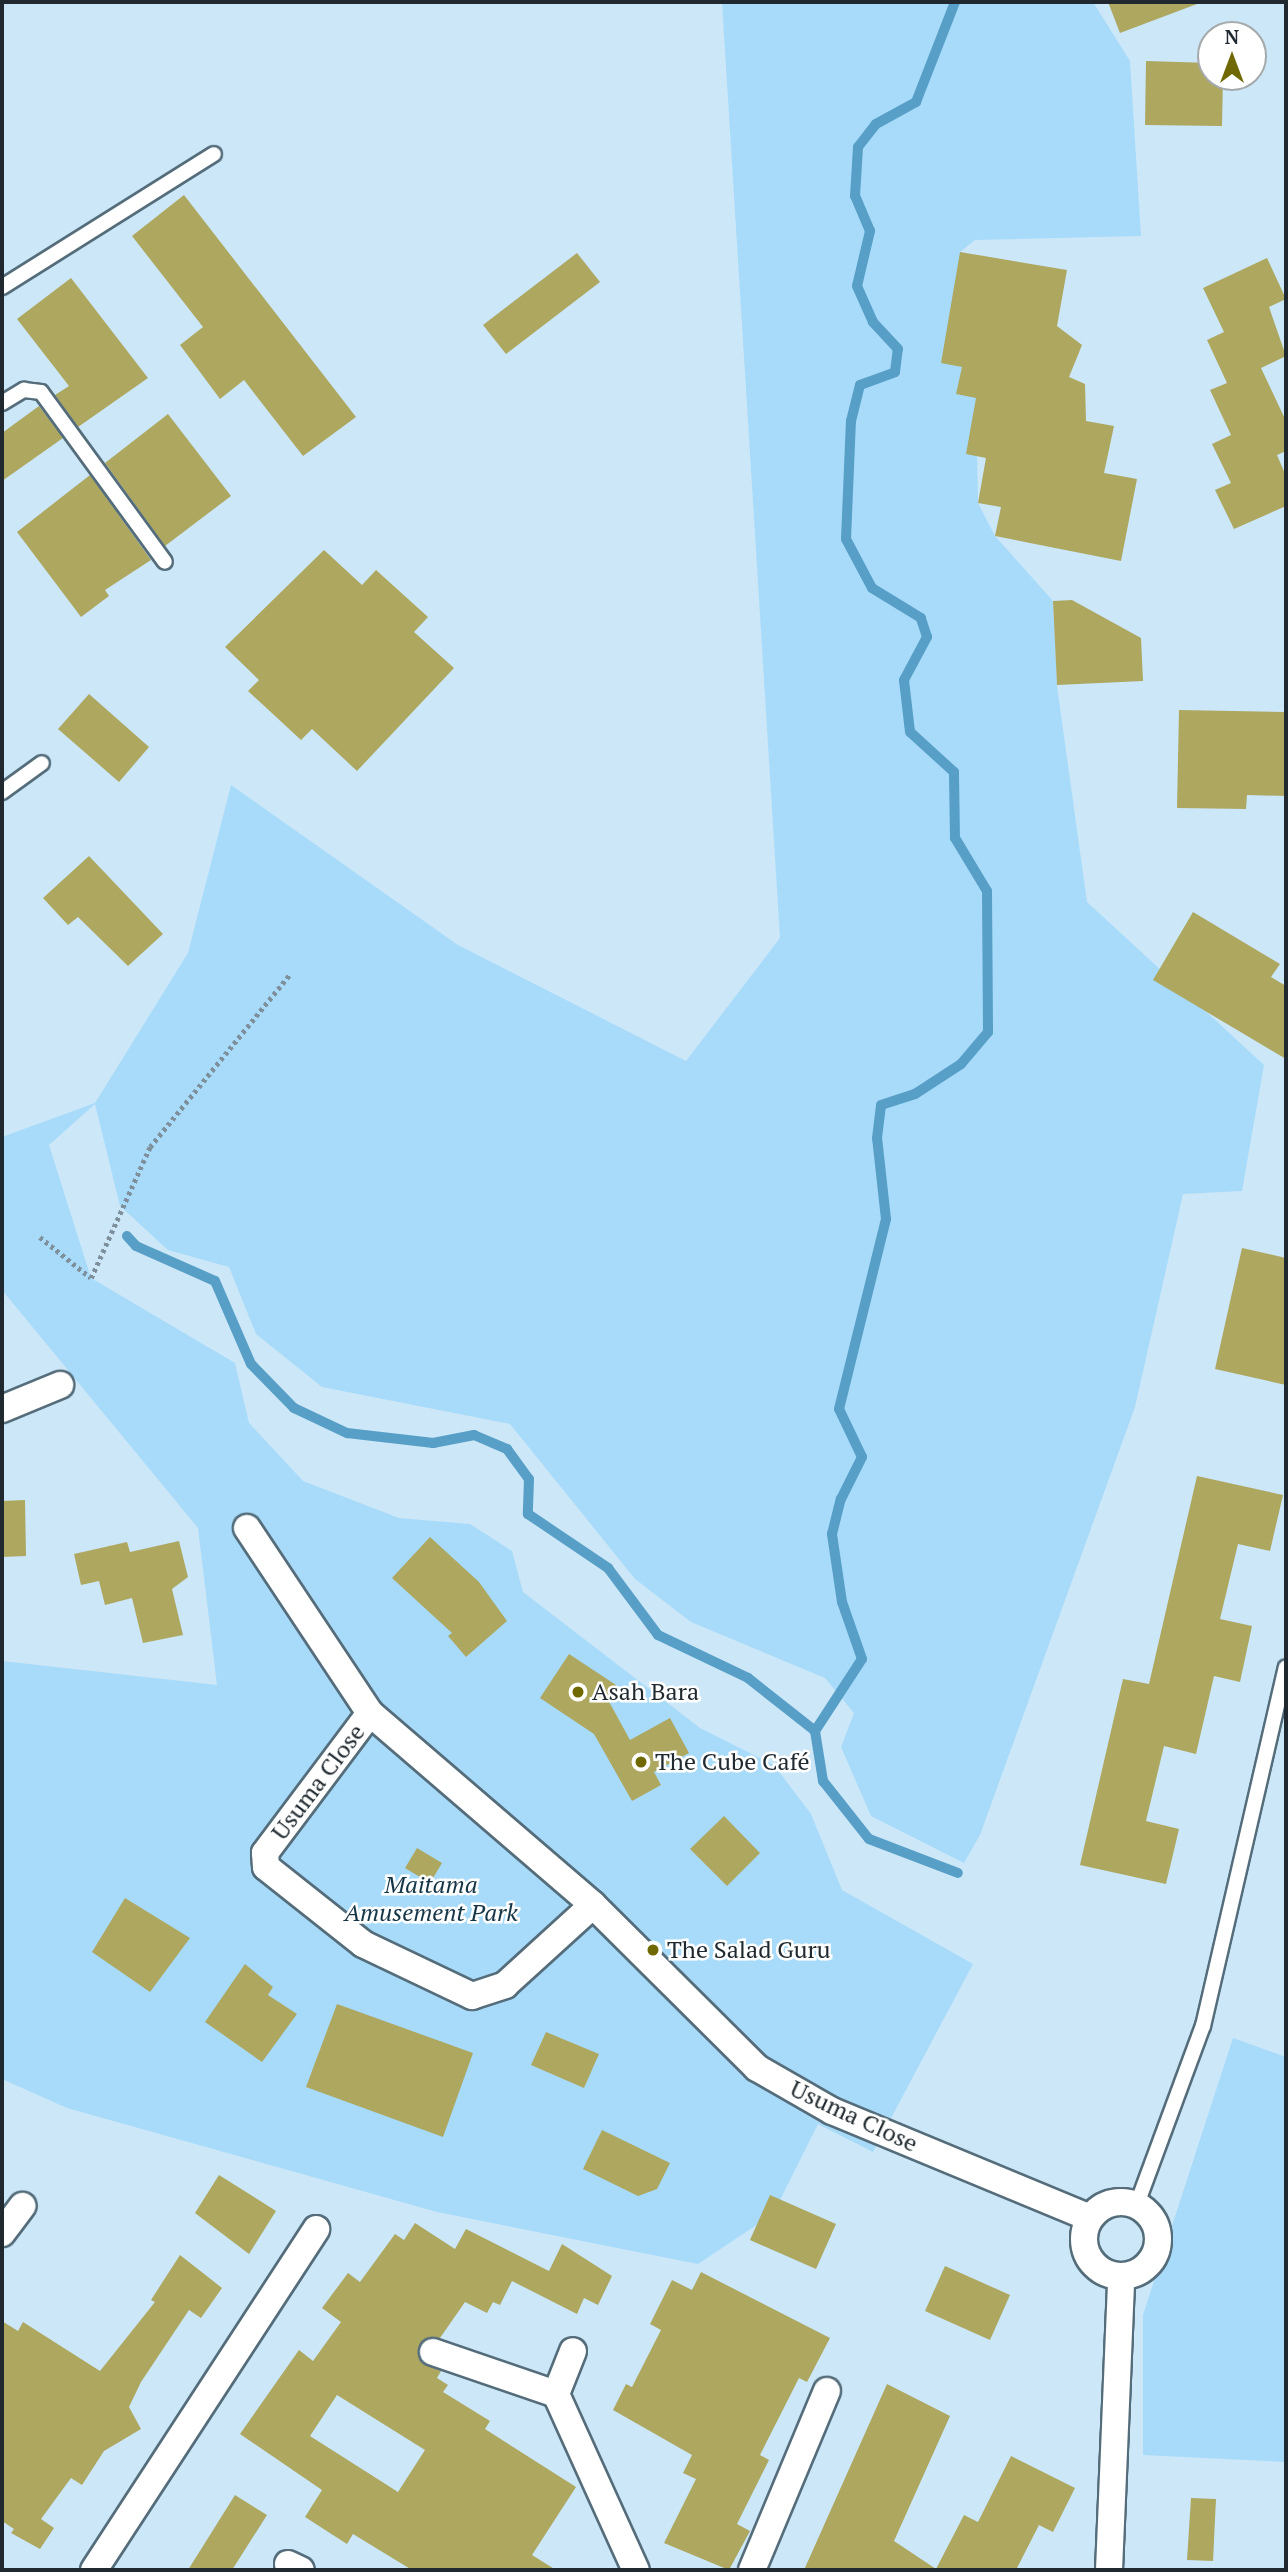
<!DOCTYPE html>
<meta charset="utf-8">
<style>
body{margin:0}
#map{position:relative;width:1288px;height:2572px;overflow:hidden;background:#cce7f8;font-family:"PT Serif",serif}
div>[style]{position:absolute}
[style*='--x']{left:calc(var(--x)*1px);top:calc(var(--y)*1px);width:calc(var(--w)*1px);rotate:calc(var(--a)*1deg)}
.green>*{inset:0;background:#a8dbf9}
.stream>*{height:10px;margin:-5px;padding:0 5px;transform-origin:5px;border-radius:5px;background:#579fc7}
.building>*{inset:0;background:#ada760}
.path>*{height:4.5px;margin-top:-2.25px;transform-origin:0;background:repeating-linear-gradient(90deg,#7d909c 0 3.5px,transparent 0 7px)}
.roads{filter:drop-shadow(2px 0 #556d7b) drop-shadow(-2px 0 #556d7b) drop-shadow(0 2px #556d7b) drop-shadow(0 -2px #556d7b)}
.lane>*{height:14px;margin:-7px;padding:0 7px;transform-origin:7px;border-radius:7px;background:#fff}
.street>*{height:26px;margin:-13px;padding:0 13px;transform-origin:13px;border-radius:13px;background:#fff}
.street>.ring{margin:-13px;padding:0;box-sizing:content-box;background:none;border:26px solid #fff;border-radius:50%}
.dots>*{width:19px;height:19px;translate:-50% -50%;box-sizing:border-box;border:4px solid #fff;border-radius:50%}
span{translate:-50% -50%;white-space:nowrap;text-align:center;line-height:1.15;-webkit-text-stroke:5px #fff;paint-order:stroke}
.poi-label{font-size:24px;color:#1f292f}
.left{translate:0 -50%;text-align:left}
.street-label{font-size:24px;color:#1f292f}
.park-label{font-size:24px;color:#153647;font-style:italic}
.frame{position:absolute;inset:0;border:4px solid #1f292f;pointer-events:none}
.north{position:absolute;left:1197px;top:21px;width:70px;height:70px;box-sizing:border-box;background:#fff;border:2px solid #a5a9ac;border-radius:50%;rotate:0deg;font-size:19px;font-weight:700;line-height:28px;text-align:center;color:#1f292f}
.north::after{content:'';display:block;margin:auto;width:24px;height:32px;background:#706800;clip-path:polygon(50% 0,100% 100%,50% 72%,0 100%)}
</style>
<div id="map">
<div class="green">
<div style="clip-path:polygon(722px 2px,1093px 2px,1130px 61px,1141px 236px,975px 240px,960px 252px,962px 366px,976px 398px,978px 503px,995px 536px,1053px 601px,1057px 686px,1087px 902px,1264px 1065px,1242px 1191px,1183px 1194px,1135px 1407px,980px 1835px,964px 1863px,871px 1816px,841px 1747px,854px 1713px,825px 1678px,691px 1622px,635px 1579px,510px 1424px,322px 1387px,256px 1334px,229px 1267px,168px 1250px,120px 1206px,95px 1104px,49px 1145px,91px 1278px,235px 1363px,249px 1423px,303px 1481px,399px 1518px,470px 1524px,512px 1551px,523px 1592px,700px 1728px,774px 1765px,811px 1814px,842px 1890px,973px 1964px,873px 2152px,818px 2124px,773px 2214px,698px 2264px,437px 2212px,67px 2108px,2px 2079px,2px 1661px,217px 1685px,198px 1528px,2px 1290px,2px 1137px,95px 1103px,188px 953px,231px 785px,458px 945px,686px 1061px,780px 938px)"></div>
<div style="clip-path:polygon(1233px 2038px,1286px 2057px,1286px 2462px,1143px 2455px,1143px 2315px)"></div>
</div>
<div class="stream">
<div style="--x:127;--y:1236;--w:13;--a:48"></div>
<div style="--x:136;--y:1246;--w:86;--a:23.9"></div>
<div style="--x:215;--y:1281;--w:90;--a:66.6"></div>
<div style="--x:251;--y:1364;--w:62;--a:45.7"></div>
<div style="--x:294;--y:1408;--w:59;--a:25.3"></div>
<div style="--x:347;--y:1433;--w:87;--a:6.6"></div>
<div style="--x:433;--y:1443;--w:42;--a:-11"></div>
<div style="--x:474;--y:1435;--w:36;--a:23"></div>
<div style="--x:507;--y:1449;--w:37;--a:54"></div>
<div style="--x:529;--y:1479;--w:35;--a:92"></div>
<div style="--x:528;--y:1514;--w:97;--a:34"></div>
<div style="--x:608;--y:1568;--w:84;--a:53.3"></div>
<div style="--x:658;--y:1635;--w:100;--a:25.5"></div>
<div style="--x:748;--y:1678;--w:85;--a:38.3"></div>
<div style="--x:815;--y:1731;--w:51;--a:80.9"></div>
<div style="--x:823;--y:1781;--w:74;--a:51.6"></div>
<div style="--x:869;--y:1839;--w:95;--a:20.9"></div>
<div style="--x:815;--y:1731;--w:86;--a:-56.9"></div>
<div style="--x:862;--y:1659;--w:60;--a:-109.3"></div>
<div style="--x:842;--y:1602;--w:69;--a:-98.4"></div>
<div style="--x:832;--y:1534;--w:36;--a:-76"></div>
<div style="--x:841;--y:1499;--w:47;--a:-63.4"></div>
<div style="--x:862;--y:1457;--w:53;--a:-115.6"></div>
<div style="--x:839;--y:1409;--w:196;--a:-76.1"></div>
<div style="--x:886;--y:1219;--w:81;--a:-96.3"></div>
<div style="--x:877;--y:1138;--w:33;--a:-83"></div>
<div style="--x:881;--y:1105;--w:36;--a:-18"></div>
<div style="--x:915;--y:1094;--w:55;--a:-33.1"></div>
<div style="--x:961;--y:1064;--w:42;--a:-49.8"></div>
<div style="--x:988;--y:1032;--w:141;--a:-90.4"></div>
<div style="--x:987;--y:891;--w:62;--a:-121.1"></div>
<div style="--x:955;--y:838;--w:66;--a:-90.9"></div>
<div style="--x:954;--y:772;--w:59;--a:-137.7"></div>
<div style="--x:910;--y:732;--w:52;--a:-96.6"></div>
<div style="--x:904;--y:680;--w:49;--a:-61.9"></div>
<div style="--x:927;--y:637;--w:20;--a:-108"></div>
<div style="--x:921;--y:618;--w:57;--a:-148.5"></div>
<div style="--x:872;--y:588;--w:55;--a:-118"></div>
<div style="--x:846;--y:539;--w:118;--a:-87.6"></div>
<div style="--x:851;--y:421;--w:37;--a:-76"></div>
<div style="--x:860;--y:385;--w:37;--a:-20"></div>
<div style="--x:895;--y:372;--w:23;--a:-83"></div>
<div style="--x:898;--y:349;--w:37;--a:-133"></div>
<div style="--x:873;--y:322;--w:39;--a:-114"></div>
<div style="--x:857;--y:286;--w:57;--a:-76.7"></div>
<div style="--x:870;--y:231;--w:38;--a:-113"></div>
<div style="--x:855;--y:196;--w:49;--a:-86.5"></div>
<div style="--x:858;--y:147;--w:29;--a:-52"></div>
<div style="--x:876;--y:124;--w:46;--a:-28.8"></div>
<div style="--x:916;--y:102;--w:107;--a:-68.7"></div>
</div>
<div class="building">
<div style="clip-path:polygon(1108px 2px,1196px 2px,1197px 4px,1120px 33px)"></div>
<div style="clip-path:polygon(1146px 61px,1211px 63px,1211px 77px,1223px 77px,1222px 126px,1145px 125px)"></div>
<div style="clip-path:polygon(184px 195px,356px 417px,303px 456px,244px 380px,220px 399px,180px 345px,203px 327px,132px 236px)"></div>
<div style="clip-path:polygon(960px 252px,1067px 270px,1057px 326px,1082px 345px,1069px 377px,1085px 384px,1086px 421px,1114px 426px,1104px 473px,1137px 479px,1121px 561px,995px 536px,1001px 507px,978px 503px,986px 458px,966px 454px,976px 398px,956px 394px,962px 367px,941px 363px)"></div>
<div style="clip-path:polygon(577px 253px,600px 282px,506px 354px,483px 325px)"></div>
<div style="clip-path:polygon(1267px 258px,1286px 299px,1269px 307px,1286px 356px,1261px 368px,1286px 421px,1286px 451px,1277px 455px,1286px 476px,1286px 506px,1234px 529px,1215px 490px,1231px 483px,1212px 444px,1231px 435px,1210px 390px,1227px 383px,1207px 340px,1224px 332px,1203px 288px)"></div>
<div style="clip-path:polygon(71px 278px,148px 378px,78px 427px,55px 395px,69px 386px,17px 319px)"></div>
<div style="clip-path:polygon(39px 406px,63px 438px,2px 481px,2px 433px)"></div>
<div style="clip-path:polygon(168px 414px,231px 496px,165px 546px,105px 463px)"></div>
<div style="clip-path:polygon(90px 475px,151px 560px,105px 590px,109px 596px,81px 617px,17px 532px)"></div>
<div style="clip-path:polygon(324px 550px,362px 585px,376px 570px,428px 617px,414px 632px,454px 668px,357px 771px,312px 729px,301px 740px,248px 691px,259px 680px,225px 647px)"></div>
<div style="clip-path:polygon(1072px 600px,1141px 638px,1143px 681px,1057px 685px,1053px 601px)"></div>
<div style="clip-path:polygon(89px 694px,149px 747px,119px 782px,58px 729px)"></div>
<div style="clip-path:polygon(1179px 710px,1286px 712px,1286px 796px,1247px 795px,1246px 809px,1177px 808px)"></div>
<div style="clip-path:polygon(89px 856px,163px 934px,128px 966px,78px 917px,68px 925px,43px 898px)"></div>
<div style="clip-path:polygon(1193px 912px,1280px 964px,1271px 977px,1286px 986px,1286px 1059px,1153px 980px)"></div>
<div style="clip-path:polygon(1242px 1248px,1286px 1258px,1286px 1385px,1215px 1369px)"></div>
<div style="clip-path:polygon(1197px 1476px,1283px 1495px,1270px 1551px,1238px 1544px,1220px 1619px,1252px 1626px,1240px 1682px,1214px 1676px,1196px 1754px,1164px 1746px,1146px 1821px,1179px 1829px,1166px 1884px,1080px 1865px,1123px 1679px,1149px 1684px)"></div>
<div style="clip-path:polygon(25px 1500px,26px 1556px,2px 1557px,2px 1501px)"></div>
<div style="clip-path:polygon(430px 1537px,479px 1582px,507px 1621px,466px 1657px,448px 1636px,452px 1633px,392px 1578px)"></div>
<div style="clip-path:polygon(179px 1541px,188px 1577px,172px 1589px,183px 1635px,143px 1643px,132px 1598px,105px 1605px,99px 1581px,81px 1585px,74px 1554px,127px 1542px,130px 1552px)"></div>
<div style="clip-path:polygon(569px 1654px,616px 1685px,607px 1698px,630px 1740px,670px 1718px,689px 1753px,654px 1772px,661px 1785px,632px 1801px,594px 1734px,540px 1698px)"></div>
<div style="clip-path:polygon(724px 1816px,760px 1853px,727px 1886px,690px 1849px)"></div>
<div style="clip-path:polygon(417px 1848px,442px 1863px,430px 1883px,405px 1868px)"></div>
<div style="clip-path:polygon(125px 1898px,190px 1938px,150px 1992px,92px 1952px)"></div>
<div style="clip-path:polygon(245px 1964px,273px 1987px,268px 1995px,297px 2014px,262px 2062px,205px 2022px)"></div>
<div style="clip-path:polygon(337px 2004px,473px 2053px,443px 2137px,306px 2087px)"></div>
<div style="clip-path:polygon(546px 2032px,599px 2054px,584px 2088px,531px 2065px)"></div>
<div style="clip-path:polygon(602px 2130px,670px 2163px,657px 2189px,638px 2196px,583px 2169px)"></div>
<div style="clip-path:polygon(219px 2175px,276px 2211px,249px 2254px,195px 2213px)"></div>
<div style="clip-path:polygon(770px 2195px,836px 2224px,816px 2269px,750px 2240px)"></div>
<div style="clip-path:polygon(evenodd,415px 2223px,455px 2249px,466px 2229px,549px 2271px,562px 2244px,612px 2276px,598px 2305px,584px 2298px,577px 2314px,512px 2281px,500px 2305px,493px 2302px,487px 2313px,465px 2302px,440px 2338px,429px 2337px,418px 2348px,422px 2363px,441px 2371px,437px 2378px,448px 2385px,443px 2392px,490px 2421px,485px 2429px,576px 2487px,532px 2555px,556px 2570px,412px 2570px,353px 2534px,347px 2544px,305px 2517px,322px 2490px,240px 2434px,299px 2350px,313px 2361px,341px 2322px,322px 2308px,348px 2273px,360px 2282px,395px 2234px,404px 2240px,415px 2223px,337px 2395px,425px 2450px,398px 2492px,310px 2436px,337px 2395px)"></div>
<div style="clip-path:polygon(180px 2255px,222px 2288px,201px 2318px,189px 2310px,141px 2382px,129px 2407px,141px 2429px,104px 2451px,82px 2485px,71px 2478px,41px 2519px,54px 2528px,40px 2549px,11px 2533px,14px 2529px,2px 2521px,2px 2321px,18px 2331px,23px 2322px,100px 2371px,155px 2302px,151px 2300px)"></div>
<div style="clip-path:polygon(945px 2266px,1010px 2295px,990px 2340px,925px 2311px)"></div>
<div style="clip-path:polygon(701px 2272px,830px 2338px,807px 2382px,799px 2378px,760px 2455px,769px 2460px,737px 2524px,750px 2531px,729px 2570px,664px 2543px,696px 2479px,683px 2473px,692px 2455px,613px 2410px,626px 2384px,632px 2387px,661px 2330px,650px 2324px,672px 2280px,692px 2290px)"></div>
<div style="clip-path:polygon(887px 2384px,950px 2416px,894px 2541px,936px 2569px,964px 2515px,978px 2522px,1011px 2456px,1075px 2488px,1053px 2532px,1039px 2525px,1016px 2570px,804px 2570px)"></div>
<div style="clip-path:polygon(235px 2495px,267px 2515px,232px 2570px,188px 2570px)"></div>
<div style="clip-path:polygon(1191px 2498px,1216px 2499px,1213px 2561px,1187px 2560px)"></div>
</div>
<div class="path">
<div style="--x:40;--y:1237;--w:65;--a:38.8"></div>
<div style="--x:91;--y:1278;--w:144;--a:-65.8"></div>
<div style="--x:150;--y:1147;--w:223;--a:-51"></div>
</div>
<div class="roads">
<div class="lane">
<div style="--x:2;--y:287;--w:250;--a:-32.1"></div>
<div style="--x:2;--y:403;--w:26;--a:-31"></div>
<div style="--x:24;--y:390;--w:17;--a:7"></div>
<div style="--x:41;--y:392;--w:210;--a:53.9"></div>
<div style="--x:2;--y:792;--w:49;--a:-35.9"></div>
<div style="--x:1137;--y:2204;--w:190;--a:-69.7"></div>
<div style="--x:1203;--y:2026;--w:368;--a:-77"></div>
</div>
<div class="street">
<div style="--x:2;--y:1409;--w:63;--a:-22.5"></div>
<div style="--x:247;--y:1528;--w:222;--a:56.4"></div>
<div style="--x:370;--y:1713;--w:294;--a:40.7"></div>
<div style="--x:370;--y:1713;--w:175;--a:126.9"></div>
<div style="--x:265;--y:1853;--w:14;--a:86"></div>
<div style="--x:266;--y:1867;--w:124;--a:38.4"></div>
<div style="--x:363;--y:1944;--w:121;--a:25.5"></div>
<div style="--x:472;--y:1996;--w:35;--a:-18"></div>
<div style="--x:505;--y:1985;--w:119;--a:-42.3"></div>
<div style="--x:593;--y:1905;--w:231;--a:44.8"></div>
<div style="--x:757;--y:2068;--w:86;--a:29.8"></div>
<div style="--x:832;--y:2111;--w:277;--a:22.5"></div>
<div class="ring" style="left:1084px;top:2202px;width:48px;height:48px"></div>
<div style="--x:2;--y:2233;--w:34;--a:-53"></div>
<div style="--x:433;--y:2352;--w:130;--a:18.9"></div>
<div style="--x:556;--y:2394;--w:193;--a:65.6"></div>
<div style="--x:556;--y:2394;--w:46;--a:-68.4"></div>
<div style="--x:288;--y:2564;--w:14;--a:25"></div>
<div style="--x:94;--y:2570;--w:407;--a:-56.9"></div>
<div style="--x:752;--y:2570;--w:194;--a:-67.3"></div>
<div style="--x:1109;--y:2570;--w:292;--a:-87.6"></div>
</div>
</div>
<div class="dots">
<div style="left:578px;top:1692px;background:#706800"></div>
<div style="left:641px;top:1762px;background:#706800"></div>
<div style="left:653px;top:1950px;background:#706800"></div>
</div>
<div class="poi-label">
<span class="left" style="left:592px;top:1692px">Asah Bara</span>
<span class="left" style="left:655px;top:1762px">The Cube Café</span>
<span class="left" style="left:667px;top:1950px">The Salad Guru</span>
</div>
<div class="street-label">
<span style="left:318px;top:1782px;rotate:-53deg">Usuma Close</span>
<span style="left:854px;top:2116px;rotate:25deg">Usuma Close</span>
</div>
<div class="park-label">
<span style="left:431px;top:1899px">Maitama<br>Amusement Park</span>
</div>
<div class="frame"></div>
<div class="north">N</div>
</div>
